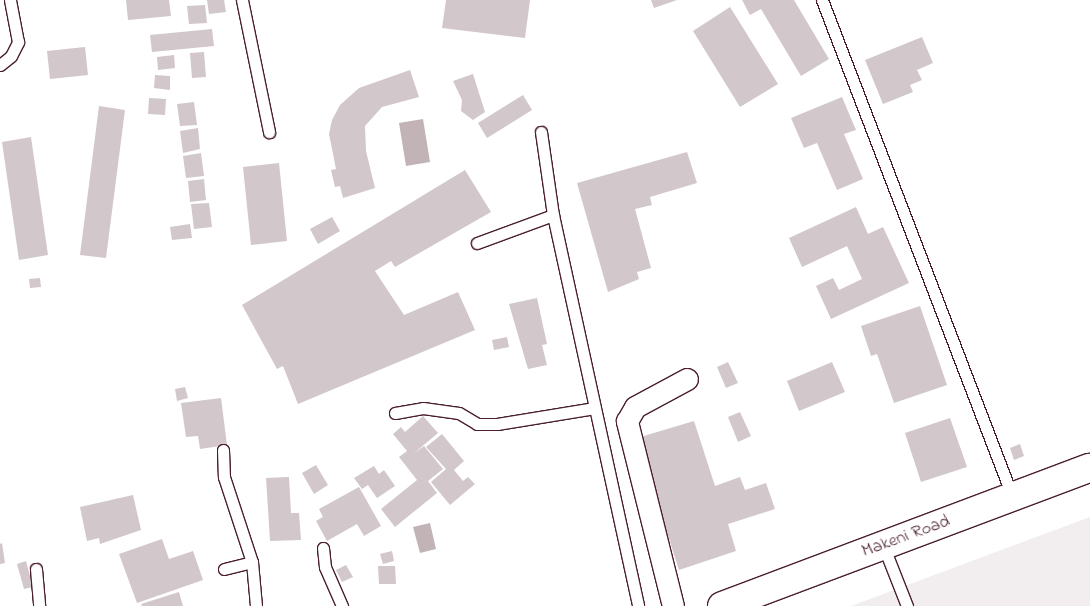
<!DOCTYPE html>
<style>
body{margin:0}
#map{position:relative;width:1090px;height:606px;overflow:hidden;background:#fff;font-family:"Indie Flower",sans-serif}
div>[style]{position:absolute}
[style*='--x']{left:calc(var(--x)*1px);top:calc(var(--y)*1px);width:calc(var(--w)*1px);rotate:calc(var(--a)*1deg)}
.built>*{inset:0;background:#f2eeef}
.water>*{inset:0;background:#c1b3b6}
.building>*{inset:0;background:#d2c7cb}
.roads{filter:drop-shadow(1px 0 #4a1f2b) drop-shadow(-1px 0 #4a1f2b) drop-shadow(0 1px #4a1f2b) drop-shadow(0 -1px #4a1f2b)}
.lane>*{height:11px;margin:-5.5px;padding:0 5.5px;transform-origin:5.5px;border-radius:5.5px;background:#fff}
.street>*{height:21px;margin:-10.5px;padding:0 10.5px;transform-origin:10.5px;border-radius:10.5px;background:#fff}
.secondary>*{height:28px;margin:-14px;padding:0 14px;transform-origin:14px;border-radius:14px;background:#fff}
span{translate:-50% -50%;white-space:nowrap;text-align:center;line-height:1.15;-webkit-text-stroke:4px #fff;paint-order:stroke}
.street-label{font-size:18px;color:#4a1f2b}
</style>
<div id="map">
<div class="built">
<div style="clip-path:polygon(1090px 517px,1090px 606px,851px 606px)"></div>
</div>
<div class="water">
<div style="clip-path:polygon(423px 119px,430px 162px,406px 166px,399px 123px)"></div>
<div style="clip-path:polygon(430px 523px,436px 549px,420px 553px,413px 527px)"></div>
</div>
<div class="building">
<div style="clip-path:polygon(126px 0,169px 0,171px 16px,128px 20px)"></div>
<div style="clip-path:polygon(207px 0,224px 0,226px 12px,209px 14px)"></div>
<div style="clip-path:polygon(446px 0,530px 0,525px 38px,442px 28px)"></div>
<div style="clip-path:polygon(651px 0,677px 0,654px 8px)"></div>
<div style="clip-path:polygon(742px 0,794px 0,829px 59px,801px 76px,761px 9px,750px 15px)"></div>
<div style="clip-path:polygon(205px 5px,207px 23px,189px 24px,187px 6px)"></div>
<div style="clip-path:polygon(730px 7px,778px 84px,740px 107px,693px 31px)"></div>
<div style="clip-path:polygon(212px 29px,214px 46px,152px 52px,150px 35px)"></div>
<div style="clip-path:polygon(922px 37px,933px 63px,917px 70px,922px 80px,910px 85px,913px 92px,883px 104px,865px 60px)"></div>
<div style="clip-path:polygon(85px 47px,88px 75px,50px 79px,47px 51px)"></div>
<div style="clip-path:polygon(204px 52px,206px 77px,192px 78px,190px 53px)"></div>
<div style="clip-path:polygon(174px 55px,175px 68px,158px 70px,157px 57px)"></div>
<div style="clip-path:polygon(410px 70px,419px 97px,382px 107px,365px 126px,366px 151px,375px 188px,343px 198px,340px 186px,335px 187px,331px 170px,336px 169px,329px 134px,332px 120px,340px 105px,359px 88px)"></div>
<div style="clip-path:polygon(473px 74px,485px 112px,473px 120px,461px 111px,462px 100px,453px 81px)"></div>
<div style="clip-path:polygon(155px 75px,170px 76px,170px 90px,154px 88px)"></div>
<div style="clip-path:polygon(523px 95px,532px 110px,487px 138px,478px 123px)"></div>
<div style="clip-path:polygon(842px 97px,856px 130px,844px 134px,863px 179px,837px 190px,817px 143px,804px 148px,791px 118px)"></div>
<div style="clip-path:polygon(149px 98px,166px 99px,165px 115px,148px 114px)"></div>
<div style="clip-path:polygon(194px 102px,197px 125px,180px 126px,177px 104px)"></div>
<div style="clip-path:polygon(99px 106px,125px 110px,106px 258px,80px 255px)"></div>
<div style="clip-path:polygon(198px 128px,200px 149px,183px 153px,180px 131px)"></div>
<div style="clip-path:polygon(31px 137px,48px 255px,19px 260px,2px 142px)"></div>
<div style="clip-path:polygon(687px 152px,697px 183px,650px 197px,652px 205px,635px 209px,651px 268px,637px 272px,639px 279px,608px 292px,577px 183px)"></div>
<div style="clip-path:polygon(201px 153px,204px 176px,186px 178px,183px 156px)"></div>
<div style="clip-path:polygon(279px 163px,287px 241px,251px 245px,243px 167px)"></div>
<div style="clip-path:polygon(465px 170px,491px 212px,395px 267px,391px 261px,375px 271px,404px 315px,458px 292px,475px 330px,298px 404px,283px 366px,277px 369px,242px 305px)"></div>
<div style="clip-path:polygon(204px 179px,206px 200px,190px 202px,188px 181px)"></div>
<div style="clip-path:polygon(209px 203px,212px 227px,194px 229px,191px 204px)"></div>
<div style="clip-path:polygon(856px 207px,868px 234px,883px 227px,909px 283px,831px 319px,816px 286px,833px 278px,839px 290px,862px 279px,847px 246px,802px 267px,789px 238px)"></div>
<div style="clip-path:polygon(332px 217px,340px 231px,318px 244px,310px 229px)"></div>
<div style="clip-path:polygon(190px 224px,192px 238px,172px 240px,170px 227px)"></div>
<div style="clip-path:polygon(40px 278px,41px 287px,30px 288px,29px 279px)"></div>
<div style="clip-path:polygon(537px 298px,547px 344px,542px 345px,547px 365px,528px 369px,509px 304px)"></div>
<div style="clip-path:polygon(920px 306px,947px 385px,894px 403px,877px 354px,871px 356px,861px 326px)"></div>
<div style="clip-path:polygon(507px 337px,509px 347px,494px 350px,492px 340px)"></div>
<div style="clip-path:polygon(728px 362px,738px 383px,726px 388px,717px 367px)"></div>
<div style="clip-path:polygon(832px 362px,845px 392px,799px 411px,787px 381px)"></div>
<div style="clip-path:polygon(185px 387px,188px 398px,177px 401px,175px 389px)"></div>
<div style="clip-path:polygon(221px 398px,227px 445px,200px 449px,198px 436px,186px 437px,181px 403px)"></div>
<div style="clip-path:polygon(740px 412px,751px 436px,738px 442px,728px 417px)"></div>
<div style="clip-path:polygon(423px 416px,438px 433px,413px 454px,424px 446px,443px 469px,428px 481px,437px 493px,395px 527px,381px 509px,417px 480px,399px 457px,407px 451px,393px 434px,401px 427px,405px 432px)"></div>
<div style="clip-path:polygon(950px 418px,967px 467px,921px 482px,905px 433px)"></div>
<div style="clip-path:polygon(694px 421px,715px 486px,740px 477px,745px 490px,766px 483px,775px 509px,728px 524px,736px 551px,679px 570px,637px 438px)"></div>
<div style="clip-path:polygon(442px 434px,464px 461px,454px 470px,463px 481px,468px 477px,475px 484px,450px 505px,431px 482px,446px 469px,426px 447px)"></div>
<div style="clip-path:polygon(1020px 444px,1024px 456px,1014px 460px,1010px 448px)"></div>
<div style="clip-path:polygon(316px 465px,328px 485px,314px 494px,302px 473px)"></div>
<div style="clip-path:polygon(374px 466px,379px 474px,384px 470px,395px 486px,377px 498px,368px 485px,362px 489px,354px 478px)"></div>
<div style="clip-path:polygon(289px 477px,291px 513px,299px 513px,301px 540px,270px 541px,266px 478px)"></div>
<div style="clip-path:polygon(359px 487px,381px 526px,364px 536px,357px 524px,327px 541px,316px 521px,323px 517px,319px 509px)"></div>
<div style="clip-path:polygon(133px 495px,141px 530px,100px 544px,99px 538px,87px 541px,80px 507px)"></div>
<div style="clip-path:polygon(162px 539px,169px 559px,193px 551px,203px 580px,137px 603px,119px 554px)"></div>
<div style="clip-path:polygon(2px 543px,5px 563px,0 564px,0 544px)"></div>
<div style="clip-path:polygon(392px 551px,394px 561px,383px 564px,380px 554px)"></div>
<div style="clip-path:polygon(26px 561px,33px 587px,24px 589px,17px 564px)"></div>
<div style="clip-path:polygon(346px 565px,353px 577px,342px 582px,336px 570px)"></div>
<div style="clip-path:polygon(378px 566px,395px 566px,396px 584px,379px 584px)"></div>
<div style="clip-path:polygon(179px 592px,183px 606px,142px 606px,141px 604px)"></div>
</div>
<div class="roads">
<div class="lane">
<div style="--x:242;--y:0;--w:135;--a:78.4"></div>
<div style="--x:822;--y:0;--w:533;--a:69.02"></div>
<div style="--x:0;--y:65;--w:14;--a:-39"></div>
<div style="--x:11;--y:56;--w:16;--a:-63"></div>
<div style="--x:18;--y:42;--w:43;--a:-100.8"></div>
<div style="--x:541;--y:132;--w:84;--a:81.8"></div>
<div style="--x:553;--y:215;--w:400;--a:77.7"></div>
<div style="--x:477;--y:243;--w:81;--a:-20.2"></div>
<div style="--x:395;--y:413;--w:28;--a:-10"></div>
<div style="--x:423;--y:408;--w:36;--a:8"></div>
<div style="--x:459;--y:413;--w:21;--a:31"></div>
<div style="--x:477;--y:424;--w:20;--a:0"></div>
<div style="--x:497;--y:424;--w:99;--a:-9.3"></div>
<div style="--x:223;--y:450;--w:27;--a:88"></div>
<div style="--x:224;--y:477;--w:89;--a:71.8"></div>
<div style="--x:883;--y:545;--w:66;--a:68.5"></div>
<div style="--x:323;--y:548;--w:19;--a:84"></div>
<div style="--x:325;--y:567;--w:43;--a:66.4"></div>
<div style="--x:36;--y:569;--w:37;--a:85"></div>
<div style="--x:224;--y:569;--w:29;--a:-14"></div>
<div style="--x:252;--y:562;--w:44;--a:84.8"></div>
</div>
<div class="street">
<div style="--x:673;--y:606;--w:191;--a:-104"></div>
<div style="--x:627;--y:421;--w:16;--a:-60"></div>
<div style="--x:635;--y:407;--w:59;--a:-28.3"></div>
</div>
<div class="secondary">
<div style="--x:722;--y:606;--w:393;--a:-20.6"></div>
</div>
</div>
<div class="street-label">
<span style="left:906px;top:537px;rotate:-20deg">Makeni Road</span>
</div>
</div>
